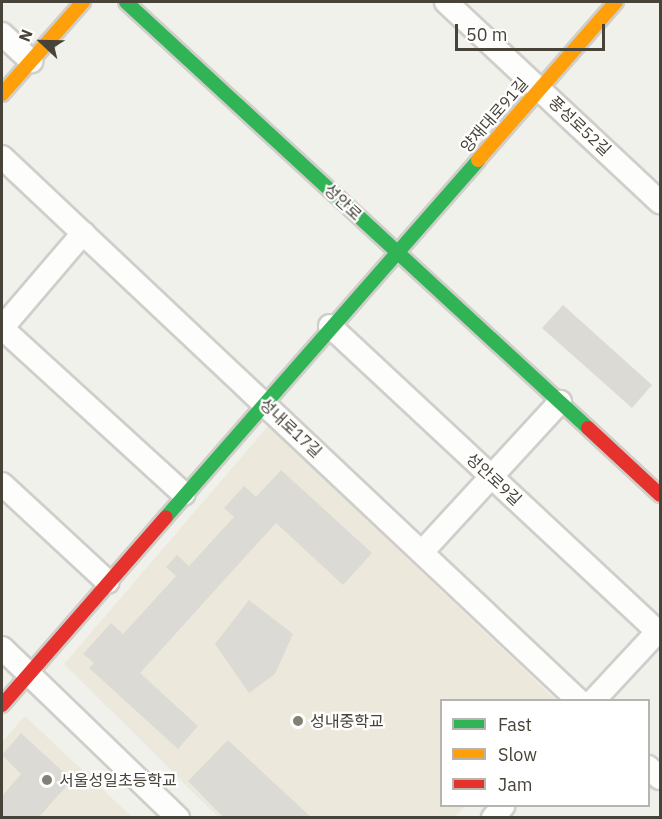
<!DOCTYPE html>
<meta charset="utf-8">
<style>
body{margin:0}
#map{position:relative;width:662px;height:819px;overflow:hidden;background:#f1f1ec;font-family:"IBM Plex Sans","Noto Sans KR",sans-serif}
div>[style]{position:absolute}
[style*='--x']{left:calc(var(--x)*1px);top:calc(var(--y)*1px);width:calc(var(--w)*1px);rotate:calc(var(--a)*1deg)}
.education>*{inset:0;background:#ece9dc}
.building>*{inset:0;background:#dbdad4}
.roads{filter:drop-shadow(2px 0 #d0ceca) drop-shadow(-2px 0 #d0ceca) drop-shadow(0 2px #d0ceca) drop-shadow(0 -2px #d0ceca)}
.street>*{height:22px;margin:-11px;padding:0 11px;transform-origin:11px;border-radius:11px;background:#fdfdfc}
.fast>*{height:14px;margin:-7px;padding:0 7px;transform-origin:7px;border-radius:7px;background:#30b455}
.slow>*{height:14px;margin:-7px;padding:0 7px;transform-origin:7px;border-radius:7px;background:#ff9f0a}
.jam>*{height:14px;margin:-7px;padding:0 7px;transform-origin:7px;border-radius:7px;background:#e5322d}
.dots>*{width:16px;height:16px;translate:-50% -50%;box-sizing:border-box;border:3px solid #fff;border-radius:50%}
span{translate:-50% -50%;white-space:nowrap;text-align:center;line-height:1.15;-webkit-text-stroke:4.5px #fff;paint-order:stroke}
.street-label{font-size:16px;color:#484338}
.poi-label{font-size:16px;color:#484338}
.left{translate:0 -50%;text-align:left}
.frame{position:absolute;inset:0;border:3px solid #484338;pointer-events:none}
.legend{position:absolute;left:440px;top:699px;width:210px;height:108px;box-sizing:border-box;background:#fff;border:2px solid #b6b4af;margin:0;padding:8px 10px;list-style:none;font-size:18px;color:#484338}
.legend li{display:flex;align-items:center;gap:12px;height:30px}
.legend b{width:30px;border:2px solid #b6b4af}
.north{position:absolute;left:12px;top:12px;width:60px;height:60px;-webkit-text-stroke:4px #fff;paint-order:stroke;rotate:292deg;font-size:16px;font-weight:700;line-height:24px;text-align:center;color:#484338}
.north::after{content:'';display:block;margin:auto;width:21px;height:27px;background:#484338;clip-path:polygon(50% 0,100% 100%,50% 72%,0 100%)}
.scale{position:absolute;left:455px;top:24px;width:150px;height:27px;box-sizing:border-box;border:3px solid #484338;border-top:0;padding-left:8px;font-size:18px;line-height:21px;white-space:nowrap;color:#484338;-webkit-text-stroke:4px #fff;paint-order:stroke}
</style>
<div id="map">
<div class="education">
<div style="clip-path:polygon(268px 426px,556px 700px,442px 700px,442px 806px,465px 806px,455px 817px,218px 817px,64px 664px)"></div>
<div style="clip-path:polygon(25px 716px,132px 817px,2px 818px,2px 742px)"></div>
</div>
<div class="building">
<div style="clip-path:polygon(563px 305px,652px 385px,632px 408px,542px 328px)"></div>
<div style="clip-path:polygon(281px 470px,372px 553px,343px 585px,276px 523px,140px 673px,198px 726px,178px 749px,89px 668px,94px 663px,83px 654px,111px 623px,123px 634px,176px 576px,166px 567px,177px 555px,189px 566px,234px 517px,224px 508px,244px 486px,256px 497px)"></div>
<div style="clip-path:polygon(249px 600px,293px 634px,275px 674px,249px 693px,215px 644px)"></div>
<div style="clip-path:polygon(21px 733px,72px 780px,38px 818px,2px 818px,2px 796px,21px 774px,2px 755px)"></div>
<div style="clip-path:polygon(228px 740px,312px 818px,224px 818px,188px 781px)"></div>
</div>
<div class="roads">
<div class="street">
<div style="--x:446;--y:2;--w:293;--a:43.1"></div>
<div style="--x:2;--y:34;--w:40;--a:43"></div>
<div style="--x:2;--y:157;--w:792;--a:43.31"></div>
<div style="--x:330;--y:326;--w:449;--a:43"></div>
<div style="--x:2;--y:328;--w:246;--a:42.4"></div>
<div style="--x:2;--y:328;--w:125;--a:-49.5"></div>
<div style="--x:2;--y:484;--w:144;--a:42.8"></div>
<div style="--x:422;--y:552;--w:204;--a:-47.4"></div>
<div style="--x:2;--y:648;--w:245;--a:44"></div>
<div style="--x:594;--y:700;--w:97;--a:-47.1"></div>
<div style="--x:648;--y:767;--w:16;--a:43"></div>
<div style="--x:493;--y:818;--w:16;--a:-50"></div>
</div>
<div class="fast">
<div style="--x:126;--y:2;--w:628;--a:42.68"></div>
<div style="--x:166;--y:517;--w:474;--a:-48.8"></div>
</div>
<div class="slow">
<div style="--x:2;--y:94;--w:123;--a:-48.6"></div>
<div style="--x:478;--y:160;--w:210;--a:-48.9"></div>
</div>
<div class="jam">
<div style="--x:588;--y:428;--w:98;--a:42.9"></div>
<div style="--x:2;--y:705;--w:249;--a:-48.9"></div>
</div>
</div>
<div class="dots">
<div style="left:298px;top:721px;background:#838077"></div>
<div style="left:47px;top:780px;background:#838077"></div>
</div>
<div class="street-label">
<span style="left:494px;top:115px;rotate:-49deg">양재대로91길</span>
<span style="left:580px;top:126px;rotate:43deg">풍성로52길</span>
<span style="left:343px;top:202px;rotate:43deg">성안로</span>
<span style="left:291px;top:428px;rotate:43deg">성내로17길</span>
<span style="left:494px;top:479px;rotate:43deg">성안로9길</span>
</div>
<div class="poi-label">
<span class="left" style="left:310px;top:721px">성내중학교</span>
<span class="left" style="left:59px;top:780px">서울성일초등학교</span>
</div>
<div class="frame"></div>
<ul class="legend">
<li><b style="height:8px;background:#30b455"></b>Fast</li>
<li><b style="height:8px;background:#ff9f0a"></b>Slow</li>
<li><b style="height:8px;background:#e5322d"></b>Jam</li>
</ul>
<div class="north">N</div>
<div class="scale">50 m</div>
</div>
